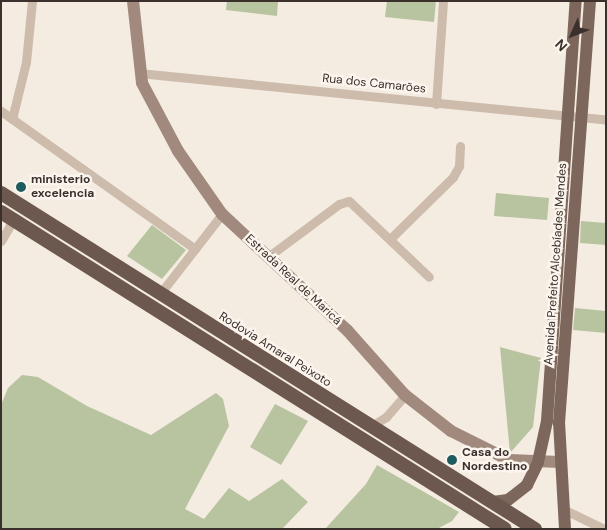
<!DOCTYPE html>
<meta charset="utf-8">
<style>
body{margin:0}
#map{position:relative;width:607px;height:530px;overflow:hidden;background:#f4ebe1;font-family:"DM Sans",sans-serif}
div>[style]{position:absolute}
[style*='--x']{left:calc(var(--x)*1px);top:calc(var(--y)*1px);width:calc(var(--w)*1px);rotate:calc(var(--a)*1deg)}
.green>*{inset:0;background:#b8c4a0}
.minor>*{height:9px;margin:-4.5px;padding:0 4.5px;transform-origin:4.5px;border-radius:4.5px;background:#cdbbac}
.secondary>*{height:12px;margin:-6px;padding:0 6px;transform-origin:6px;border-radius:6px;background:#a18a7d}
.primary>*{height:12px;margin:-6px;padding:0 6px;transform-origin:6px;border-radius:6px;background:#7d675c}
.trunk>*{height:14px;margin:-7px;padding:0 7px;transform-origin:7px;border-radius:7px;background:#6c584f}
.dots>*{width:14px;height:14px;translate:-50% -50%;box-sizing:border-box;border:2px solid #fbf5ee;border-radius:50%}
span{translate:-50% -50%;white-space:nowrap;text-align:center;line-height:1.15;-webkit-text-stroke:5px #fbf5ee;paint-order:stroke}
.street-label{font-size:12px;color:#3b302b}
.poi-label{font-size:12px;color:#3b302b;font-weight:700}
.left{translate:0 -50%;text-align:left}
.frame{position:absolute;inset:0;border:2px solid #3b302b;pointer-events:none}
.north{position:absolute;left:547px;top:10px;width:50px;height:50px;-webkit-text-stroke:4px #fbf5ee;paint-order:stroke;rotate:226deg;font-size:14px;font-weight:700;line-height:20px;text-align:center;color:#3b302b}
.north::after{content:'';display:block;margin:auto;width:18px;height:22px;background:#3b302b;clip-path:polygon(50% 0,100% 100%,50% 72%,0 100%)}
</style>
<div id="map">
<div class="green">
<div style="clip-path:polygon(227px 1px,278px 1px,277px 16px,226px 10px)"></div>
<div style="clip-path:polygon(387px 1px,436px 1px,434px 22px,385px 17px)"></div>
<div style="clip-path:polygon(496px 193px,549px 198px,547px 220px,494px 216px)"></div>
<div style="clip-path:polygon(581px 221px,606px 223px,606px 245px,580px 243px)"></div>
<div style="clip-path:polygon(152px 225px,186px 250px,162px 279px,127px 256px)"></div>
<div style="clip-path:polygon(575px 308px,606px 311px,606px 333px,573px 330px)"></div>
<div style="clip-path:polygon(500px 347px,541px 358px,533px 427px,510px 453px)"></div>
<div style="clip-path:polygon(22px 375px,38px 377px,87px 406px,151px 435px,216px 393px,223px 399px,229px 426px,185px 509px,204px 519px,229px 488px,249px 501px,282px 479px,308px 502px,282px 529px,1px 529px,1px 405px,8px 388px)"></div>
<div style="clip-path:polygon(275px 404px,308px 421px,281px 465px,250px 447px)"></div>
<div style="clip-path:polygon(377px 465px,459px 512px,452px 521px,437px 529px,325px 529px,366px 484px)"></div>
</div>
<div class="minor">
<div style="--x:139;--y:73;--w:469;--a:5.7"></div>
<div style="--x:436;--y:104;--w:103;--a:-86.1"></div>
<div style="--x:1;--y:111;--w:238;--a:35.4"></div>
<div style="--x:12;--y:119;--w:59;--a:-76.2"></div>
<div style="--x:26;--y:62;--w:61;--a:-84.4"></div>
<div style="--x:391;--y:238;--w:87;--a:-44.5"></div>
<div style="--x:453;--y:177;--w:13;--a:-61"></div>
<div style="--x:459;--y:166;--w:20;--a:-87"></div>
<div style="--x:1;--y:241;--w:24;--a:-60"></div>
<div style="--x:269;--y:256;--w:87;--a:-36.6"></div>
<div style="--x:339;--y:204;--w:10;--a:-17"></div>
<div style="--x:349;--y:201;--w:110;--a:43.5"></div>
<div style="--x:159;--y:295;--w:103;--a:-52.1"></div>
<div style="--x:370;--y:427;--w:19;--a:-32"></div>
<div style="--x:386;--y:417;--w:29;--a:-49"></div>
<div style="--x:563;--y:509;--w:46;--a:26"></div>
</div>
<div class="secondary">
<div style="--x:133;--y:1;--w:82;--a:83.7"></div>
<div style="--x:142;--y:83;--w:77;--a:62.1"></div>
<div style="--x:178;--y:151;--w:77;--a:55.1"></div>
<div style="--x:222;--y:214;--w:171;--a:42.9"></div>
<div style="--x:347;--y:330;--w:87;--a:48.3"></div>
<div style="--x:405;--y:395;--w:58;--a:38"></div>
<div style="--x:451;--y:431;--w:65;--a:26.6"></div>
<div style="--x:509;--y:460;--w:51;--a:2.2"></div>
</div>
<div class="primary">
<div style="--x:493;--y:502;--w:15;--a:-8"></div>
<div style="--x:508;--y:500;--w:24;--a:-38"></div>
<div style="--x:527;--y:485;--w:25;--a:-64"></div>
<div style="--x:538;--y:462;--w:42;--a:-77.6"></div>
<div style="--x:547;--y:421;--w:421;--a:-86.1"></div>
<div style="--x:565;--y:529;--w:106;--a:-93.2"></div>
<div style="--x:559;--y:423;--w:423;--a:-85.8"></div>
</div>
<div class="trunk">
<div style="--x:1;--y:193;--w:631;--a:32.18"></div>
<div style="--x:1;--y:212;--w:595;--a:32.17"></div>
</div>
<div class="dots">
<div style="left:21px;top:187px;background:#1f5a5e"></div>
<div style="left:452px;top:460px;background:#1f5a5e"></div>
</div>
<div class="street-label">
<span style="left:374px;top:84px;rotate:6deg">Rua dos Camarões</span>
<span style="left:556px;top:264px;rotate:-86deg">Avenida Prefeito Alcebíades Mendes</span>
<span style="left:293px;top:280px;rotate:43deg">Estrada Real de Maricá</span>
<span style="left:275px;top:350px;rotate:32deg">Rodovia Amaral Peixoto</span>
</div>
<div class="poi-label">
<span class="left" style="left:31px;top:187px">ministerio<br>excelencia</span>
<span class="left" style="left:462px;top:460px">Casa do<br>Nordestino</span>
</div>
<div class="frame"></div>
<div class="north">N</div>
</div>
